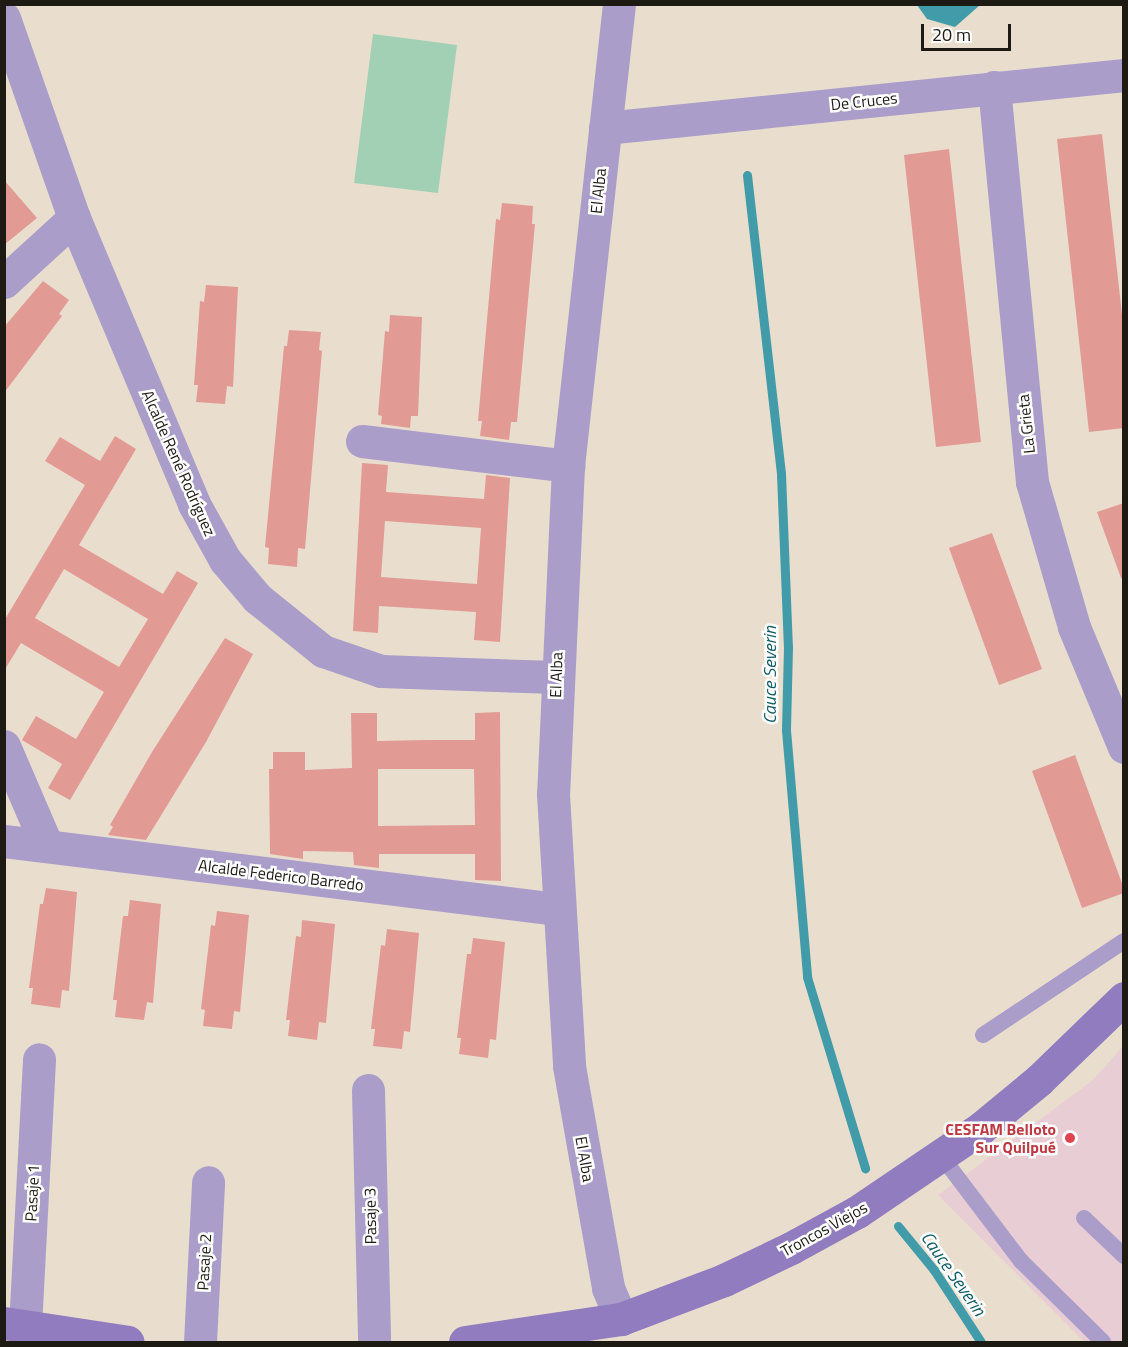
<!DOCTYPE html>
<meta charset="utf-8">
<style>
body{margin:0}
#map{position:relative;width:1128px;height:1347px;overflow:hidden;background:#e9decd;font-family:"Titillium Web",sans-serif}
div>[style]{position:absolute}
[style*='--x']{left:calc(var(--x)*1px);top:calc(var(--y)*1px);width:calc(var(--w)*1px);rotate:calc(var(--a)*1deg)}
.medical>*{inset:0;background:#e8ced4}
.green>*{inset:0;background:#a1d0b4}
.water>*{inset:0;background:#429ba9}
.stream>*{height:9px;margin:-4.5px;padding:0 4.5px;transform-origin:4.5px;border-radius:4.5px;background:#429ba9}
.building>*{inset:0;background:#e19a94}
.lane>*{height:16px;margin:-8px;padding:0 8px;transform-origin:8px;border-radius:8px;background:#aa9dca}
.street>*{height:33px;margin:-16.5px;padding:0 16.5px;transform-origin:16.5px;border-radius:16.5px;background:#aa9dca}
.secondary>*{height:33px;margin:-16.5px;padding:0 16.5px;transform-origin:16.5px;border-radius:16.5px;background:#907cbe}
.dots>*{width:16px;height:16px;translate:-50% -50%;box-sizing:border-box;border:3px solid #fff;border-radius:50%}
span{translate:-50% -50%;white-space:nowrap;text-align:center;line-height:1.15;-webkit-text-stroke:5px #fff;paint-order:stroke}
.street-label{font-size:16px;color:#1d1913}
.health-label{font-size:16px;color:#be3a42;font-weight:700}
.right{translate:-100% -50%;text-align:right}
.water-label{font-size:18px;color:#0c5a64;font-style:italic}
.frame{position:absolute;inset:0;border:6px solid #1d1913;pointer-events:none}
.scale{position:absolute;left:921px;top:24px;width:90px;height:27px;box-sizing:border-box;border:3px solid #1d1913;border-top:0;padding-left:8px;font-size:18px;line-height:21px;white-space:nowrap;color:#1d1913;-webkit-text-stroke:4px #fff;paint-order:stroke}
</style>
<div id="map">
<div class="medical">
<div style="clip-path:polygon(1123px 1046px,1123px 1342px,1084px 1342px,938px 1195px,1093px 1080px)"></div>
</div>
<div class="green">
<div style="clip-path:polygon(373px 34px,457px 45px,438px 193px,354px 183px)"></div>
</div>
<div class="water">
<div style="clip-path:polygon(917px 5px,980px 5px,955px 27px,927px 19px)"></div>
</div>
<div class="stream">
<div style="--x:747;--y:175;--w:301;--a:83.5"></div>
<div style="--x:781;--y:474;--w:173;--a:87.7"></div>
<div style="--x:788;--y:647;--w:83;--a:91.4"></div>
<div style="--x:786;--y:730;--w:248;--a:85.1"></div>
<div style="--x:807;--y:977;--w:200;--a:73.1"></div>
<div style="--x:898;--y:1226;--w:57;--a:50.7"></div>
<div style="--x:934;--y:1270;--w:86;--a:56.9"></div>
</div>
<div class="building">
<div style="clip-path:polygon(1102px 134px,1124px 333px,1124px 428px,1089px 432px,1057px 139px)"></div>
<div style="clip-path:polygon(949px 149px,981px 442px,936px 447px,904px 155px)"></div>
<div style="clip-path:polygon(4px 180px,37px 218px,4px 245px)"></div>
<div style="clip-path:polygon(502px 203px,533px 206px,532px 224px,535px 224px,517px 422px,511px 422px,509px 440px,480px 436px,482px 421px,478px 421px,496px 219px,500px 220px)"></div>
<div style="clip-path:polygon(43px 281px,69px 300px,59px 314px,62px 316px,4px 393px,4px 327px)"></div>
<div style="clip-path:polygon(206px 285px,238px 287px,233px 387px,227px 386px,225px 404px,196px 402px,198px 385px,194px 385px,200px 301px,204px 302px)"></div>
<div style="clip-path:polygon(390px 315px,422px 317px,418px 416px,411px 416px,410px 428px,381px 424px,382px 416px,378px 415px,385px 331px,389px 332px)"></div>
<div style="clip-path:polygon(289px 330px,321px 332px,319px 350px,322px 351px,305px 549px,298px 548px,297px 567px,268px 564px,269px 548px,265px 547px,284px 346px,287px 346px)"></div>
<div style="clip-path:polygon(evenodd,115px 436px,136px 449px,79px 545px,163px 594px,177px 571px,198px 583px,70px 800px,48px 788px,62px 764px,22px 740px,36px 716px,76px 739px,104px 692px,21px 643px,4px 671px,4px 621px,85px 485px,45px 461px,60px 437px,100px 461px,115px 436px,64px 569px,148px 619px,119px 667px,35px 618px,64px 569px)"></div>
<div style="clip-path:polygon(evenodd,362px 463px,388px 465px,386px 492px,484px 499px,486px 475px,510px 478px,500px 642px,474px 640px,476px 612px,379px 606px,378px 633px,353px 631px,362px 463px,385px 521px,481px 528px,477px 584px,381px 577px,385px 521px)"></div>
<div style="clip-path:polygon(1124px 503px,1124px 578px,1121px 578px,1097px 512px)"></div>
<div style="clip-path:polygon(992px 533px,1042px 669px,999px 685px,949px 548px)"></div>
<div style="clip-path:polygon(225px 638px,253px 654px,206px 742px,146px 840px,108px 835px,113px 827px,110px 825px,152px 752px)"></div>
<div style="clip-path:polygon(evenodd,500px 712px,501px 881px,475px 880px,475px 854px,379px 854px,379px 868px,354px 865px,353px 852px,303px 851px,303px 859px,270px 854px,269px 769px,273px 769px,273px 752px,305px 752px,305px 770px,352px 768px,351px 713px,377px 713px,377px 741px,427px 740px,475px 740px,475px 713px,500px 712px,378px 769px,474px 769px,475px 825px,378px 826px,378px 769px)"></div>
<div style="clip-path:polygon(1075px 755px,1124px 889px,1124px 893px,1082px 908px,1032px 771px)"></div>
<div style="clip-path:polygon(46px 888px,77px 892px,69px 991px,62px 990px,60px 1008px,31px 1004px,33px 988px,29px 988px,40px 904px,43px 904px)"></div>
<div style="clip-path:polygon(130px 900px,161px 904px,153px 1003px,147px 1002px,144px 1020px,115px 1017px,117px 1000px,113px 1000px,123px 916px,128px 916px)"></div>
<div style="clip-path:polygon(217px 911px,249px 915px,240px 1012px,234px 1011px,232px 1029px,203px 1026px,205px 1010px,201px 1009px,211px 925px,215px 926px)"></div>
<div style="clip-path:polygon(302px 920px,335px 924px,326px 1023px,319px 1022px,317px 1040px,288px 1036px,290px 1020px,286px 1020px,296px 936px,301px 937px)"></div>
<div style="clip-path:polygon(387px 929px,419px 933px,410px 1032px,404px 1031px,402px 1049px,373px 1046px,375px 1029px,371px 1029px,381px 945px,385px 946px)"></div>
<div style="clip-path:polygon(473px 938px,505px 942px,496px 1040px,490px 1039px,488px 1058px,459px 1054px,461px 1038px,457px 1038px,467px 954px,471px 954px)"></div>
</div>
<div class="lane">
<div style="--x:983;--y:1035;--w:169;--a:-33.7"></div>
<div style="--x:942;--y:1157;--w:131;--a:52.8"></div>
<div style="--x:1021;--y:1261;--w:115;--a:44.6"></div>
<div style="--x:1084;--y:1218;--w:55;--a:43.5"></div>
</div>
<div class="street">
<div style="--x:619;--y:4;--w:465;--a:96.3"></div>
<div style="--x:568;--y:466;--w:328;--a:92.6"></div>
<div style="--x:553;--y:794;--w:272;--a:86.6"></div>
<div style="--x:569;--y:1066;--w:225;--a:80"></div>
<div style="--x:608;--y:1288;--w:34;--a:67"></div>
<div style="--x:4;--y:18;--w:212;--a:70.7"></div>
<div style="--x:74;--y:218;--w:310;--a:67.2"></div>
<div style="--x:194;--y:504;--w:64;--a:61"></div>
<div style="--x:225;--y:560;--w:50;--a:49.9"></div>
<div style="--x:257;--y:598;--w:85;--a:38.8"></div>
<div style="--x:323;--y:651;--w:61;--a:19"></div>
<div style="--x:381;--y:671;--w:175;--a:2"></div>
<div style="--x:994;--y:87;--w:397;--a:84.5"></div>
<div style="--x:1032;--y:482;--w:151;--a:73.8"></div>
<div style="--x:1074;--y:627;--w:130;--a:67.4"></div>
<div style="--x:605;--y:128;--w:522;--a:-5.83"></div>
<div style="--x:4;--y:282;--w:95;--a:-42.4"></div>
<div style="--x:362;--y:441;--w:208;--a:6.9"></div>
<div style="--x:4;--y:746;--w:109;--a:66.7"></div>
<div style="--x:4;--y:841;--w:558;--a:7"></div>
<div style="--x:368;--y:1090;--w:252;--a:88.6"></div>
<div style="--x:25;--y:1327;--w:268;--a:-87"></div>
<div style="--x:200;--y:1342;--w:160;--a:-87.1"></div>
</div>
<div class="secondary">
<div style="--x:4;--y:1323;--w:125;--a:8.7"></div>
<div style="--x:465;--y:1342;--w:158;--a:-8.4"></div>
<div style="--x:621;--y:1319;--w:110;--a:-20.7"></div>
<div style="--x:724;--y:1280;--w:74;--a:-25.5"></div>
<div style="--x:791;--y:1248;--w:75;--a:-28.6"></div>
<div style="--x:857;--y:1212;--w:150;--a:-34.1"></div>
<div style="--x:981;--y:1128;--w:75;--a:-39.6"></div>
<div style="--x:1039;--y:1080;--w:118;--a:-44"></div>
</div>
<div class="dots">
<div style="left:1070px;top:1138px;background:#e0444e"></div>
</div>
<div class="street-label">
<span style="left:864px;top:101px;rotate:-6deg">De Cruces</span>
<span style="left:598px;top:191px;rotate:-84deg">El Alba</span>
<span style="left:1026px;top:424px;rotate:-96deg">La Grieta</span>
<span style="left:179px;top:463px;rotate:66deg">Alcalde René Rodríguez</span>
<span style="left:556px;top:675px;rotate:-88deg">El Alba</span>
<span style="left:281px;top:875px;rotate:7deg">Alcalde Federico Barredo</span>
<span style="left:585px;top:1159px;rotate:80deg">El Alba</span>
<span style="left:32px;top:1193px;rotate:-87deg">Pasaje 1</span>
<span style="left:370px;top:1216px;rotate:-91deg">Pasaje 3</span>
<span style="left:824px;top:1229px;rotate:-29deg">Troncos Viejos</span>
<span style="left:204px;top:1262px;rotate:-87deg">Pasaje 2</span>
</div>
<div class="health-label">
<span class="right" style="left:1056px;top:1138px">CESFAM Belloto<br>Sur Quilpué</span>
</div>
<div class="water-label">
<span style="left:770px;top:675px;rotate:-90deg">Cauce Severin</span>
<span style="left:953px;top:1274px;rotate:55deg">Cauce Severin</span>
</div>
<div class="frame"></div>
<div class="scale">20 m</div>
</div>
